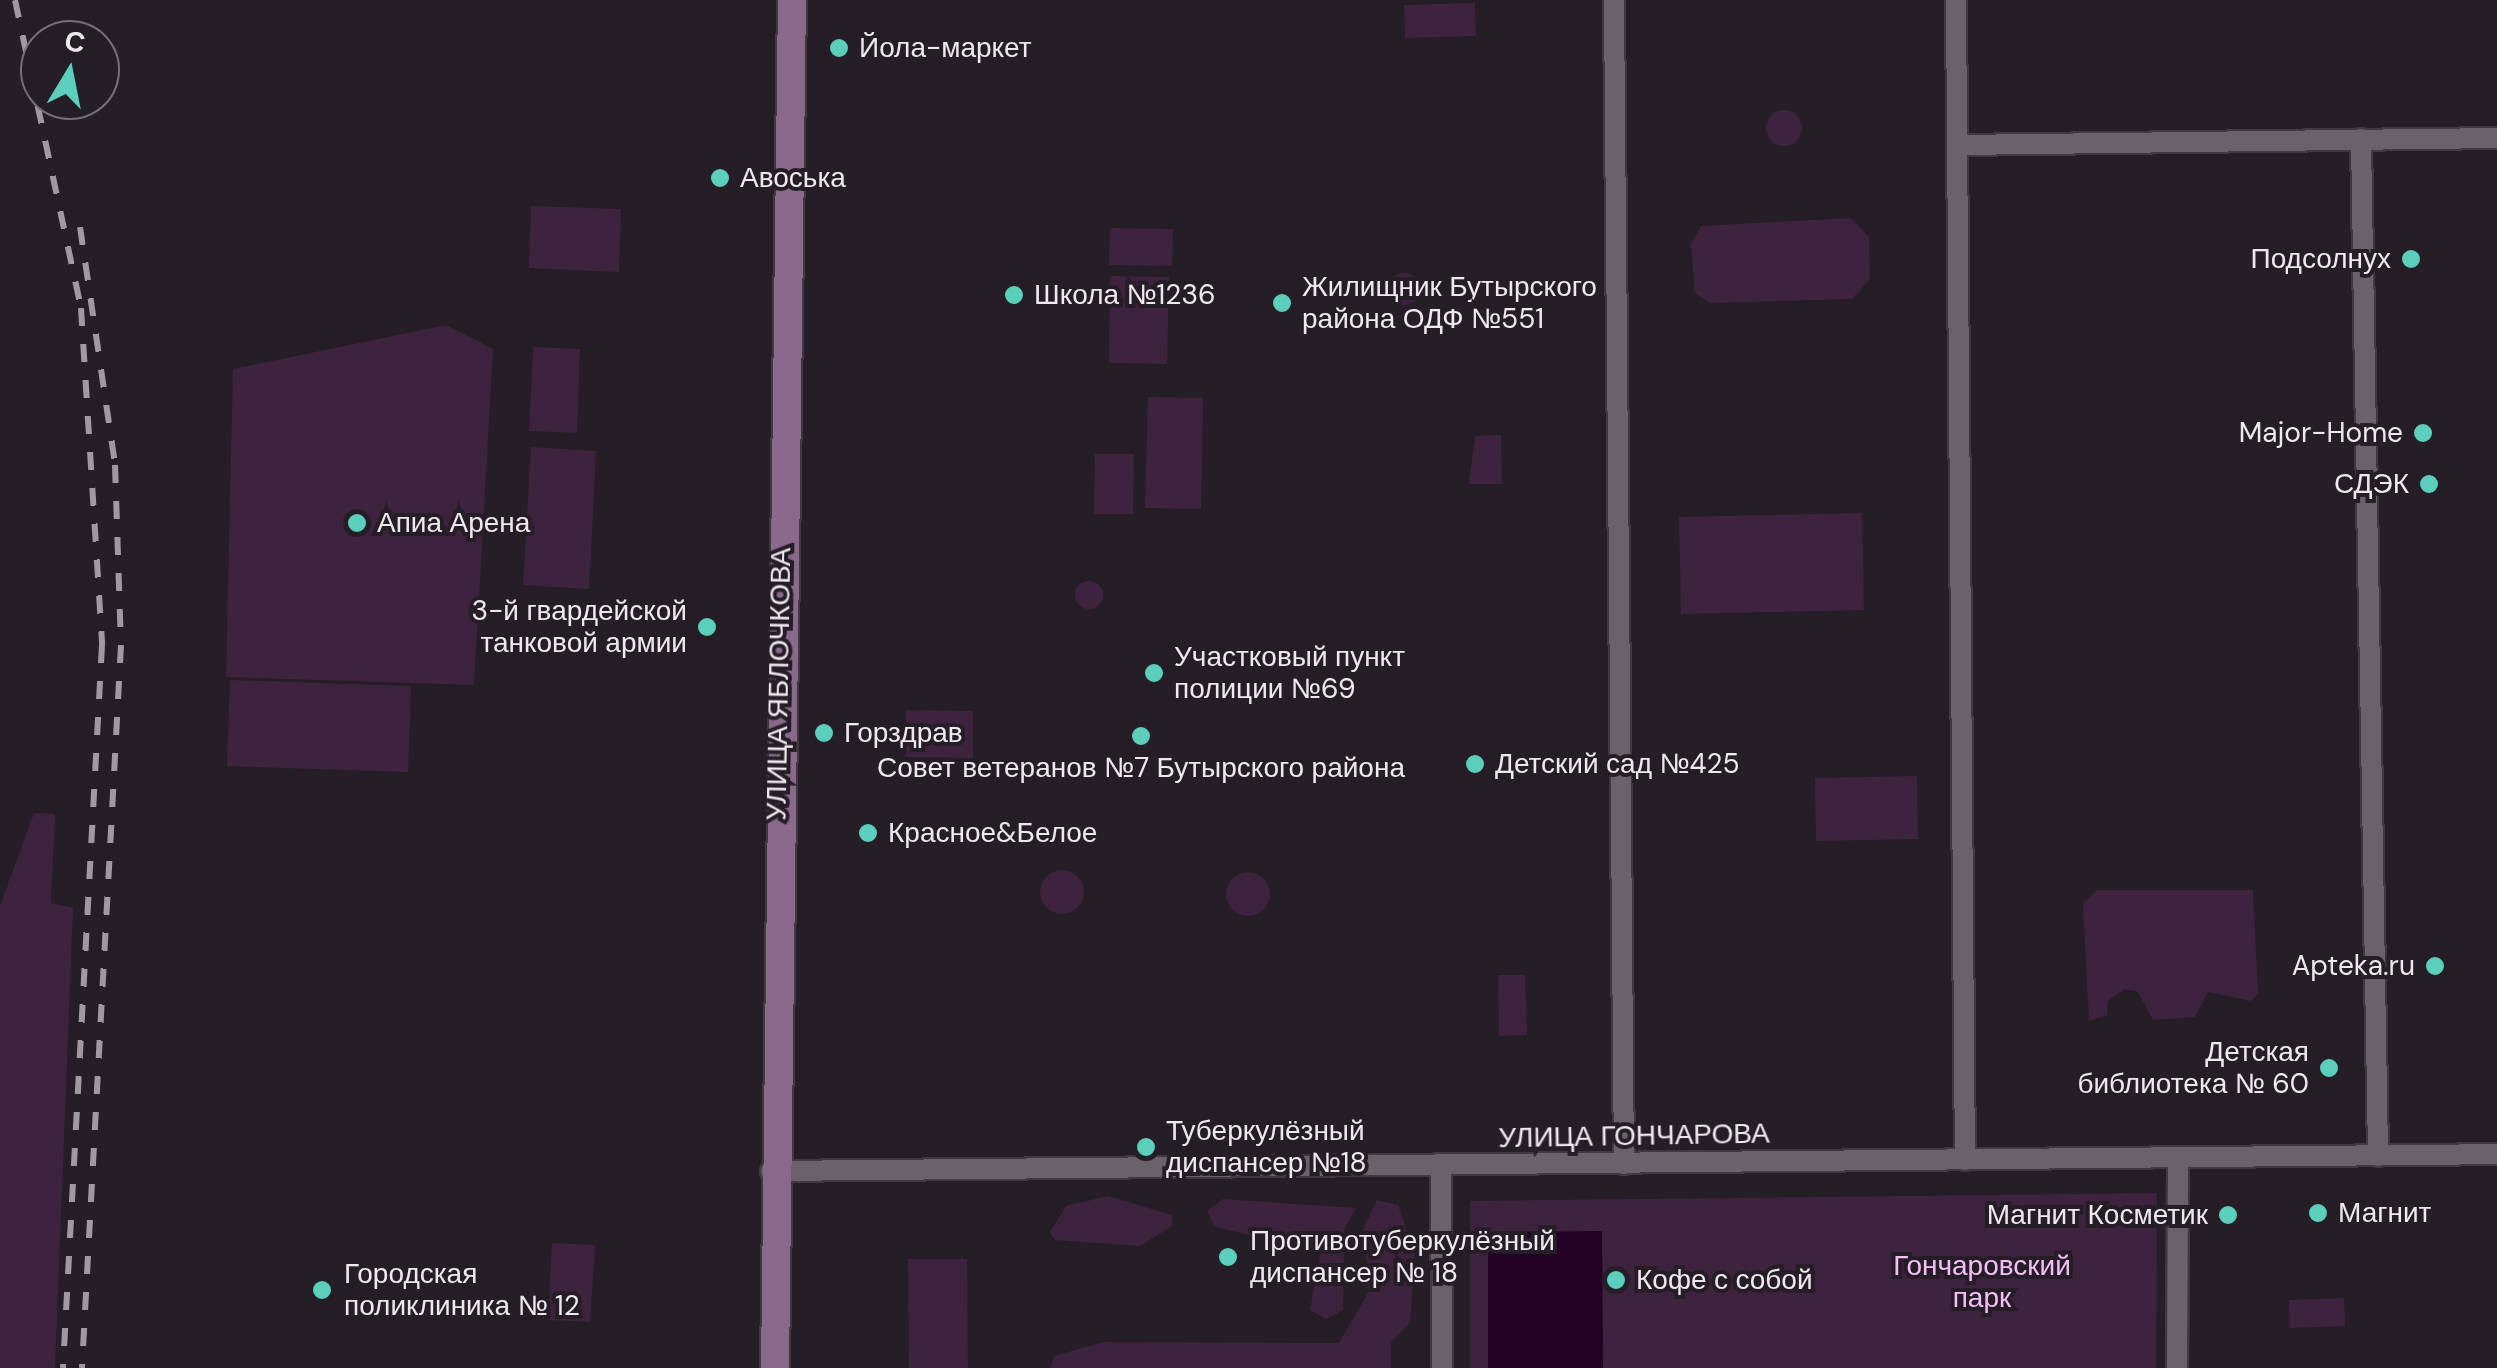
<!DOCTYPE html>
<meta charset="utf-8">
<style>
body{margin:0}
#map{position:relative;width:2497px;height:1368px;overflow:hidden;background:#261e26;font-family:"DM Sans",sans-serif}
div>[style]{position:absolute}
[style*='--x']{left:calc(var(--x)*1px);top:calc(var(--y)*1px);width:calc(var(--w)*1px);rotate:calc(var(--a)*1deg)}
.green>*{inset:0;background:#3d233e}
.round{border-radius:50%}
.water>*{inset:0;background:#230025}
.roads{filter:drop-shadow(2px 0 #403a40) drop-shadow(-2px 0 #403a40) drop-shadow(0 2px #403a40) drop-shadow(0 -2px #403a40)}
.street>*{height:20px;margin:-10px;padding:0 10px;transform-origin:10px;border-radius:10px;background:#6a616a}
.secondary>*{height:28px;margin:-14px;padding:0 14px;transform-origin:14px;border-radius:14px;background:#8a698c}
.rail>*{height:6px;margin-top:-3px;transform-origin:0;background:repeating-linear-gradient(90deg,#a099a0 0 18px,transparent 0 36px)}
.dots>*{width:28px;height:28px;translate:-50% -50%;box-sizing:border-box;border:5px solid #261e26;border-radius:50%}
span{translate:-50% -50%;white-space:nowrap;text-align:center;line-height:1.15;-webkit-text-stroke:8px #261e26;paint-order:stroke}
.poi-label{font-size:28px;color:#efe9ef}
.left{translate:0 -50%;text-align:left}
.right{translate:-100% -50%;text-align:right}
.street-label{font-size:28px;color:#efe9ef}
.park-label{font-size:28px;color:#f6bff8}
.north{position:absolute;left:20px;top:20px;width:100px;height:100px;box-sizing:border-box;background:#261e26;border:2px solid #766f76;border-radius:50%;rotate:10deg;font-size:28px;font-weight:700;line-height:40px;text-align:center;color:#efe9ef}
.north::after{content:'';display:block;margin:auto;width:35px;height:45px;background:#5bcebc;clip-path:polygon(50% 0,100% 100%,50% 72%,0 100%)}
</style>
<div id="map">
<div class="green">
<div style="clip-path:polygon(1475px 3px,1476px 36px,1405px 38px,1404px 5px)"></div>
<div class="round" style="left:1766px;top:110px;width:36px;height:36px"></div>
<div style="clip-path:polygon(531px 206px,621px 209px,619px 272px,529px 268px)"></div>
<div style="clip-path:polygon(1851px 218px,1869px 237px,1870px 279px,1852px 299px,1710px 303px,1695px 293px,1691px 243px,1701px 226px)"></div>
<div style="clip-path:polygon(1110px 228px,1173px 229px,1172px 266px,1109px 265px)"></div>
<div class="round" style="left:1388px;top:273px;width:32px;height:32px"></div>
<div style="clip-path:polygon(1110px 276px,1169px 277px,1167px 364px,1109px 363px)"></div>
<div style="clip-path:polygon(446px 325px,493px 349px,474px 685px,226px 677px,233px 369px)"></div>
<div style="clip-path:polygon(533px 347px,580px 349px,577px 433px,529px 431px)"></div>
<div style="clip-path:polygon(1148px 397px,1203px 398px,1201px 509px,1145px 508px)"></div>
<div style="clip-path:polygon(1501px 435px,1502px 484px,1469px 484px,1475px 436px)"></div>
<div style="clip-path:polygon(531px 447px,596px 451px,589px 589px,523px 585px)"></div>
<div style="clip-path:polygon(1095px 454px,1134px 454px,1133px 514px,1094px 514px)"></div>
<div style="clip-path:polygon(1862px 513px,1864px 610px,1681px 614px,1679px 517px)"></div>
<div class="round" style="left:1075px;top:581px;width:28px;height:28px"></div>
<div style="clip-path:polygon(230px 680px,411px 686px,408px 772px,227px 766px)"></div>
<div style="clip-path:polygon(906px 710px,973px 711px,973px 758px,905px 757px)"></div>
<div style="clip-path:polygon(1917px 776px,1918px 839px,1816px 841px,1815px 778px)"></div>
<div style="clip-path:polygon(34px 813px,55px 814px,51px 903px,73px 908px,55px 1368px,0 1368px,0 906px)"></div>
<div class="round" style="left:1040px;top:870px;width:44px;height:44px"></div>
<div class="round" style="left:1226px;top:872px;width:44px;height:44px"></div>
<div style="clip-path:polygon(2097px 890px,2253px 890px,2258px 993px,2251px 1001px,2208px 992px,2195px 1017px,2153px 1020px,2138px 992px,2125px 989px,2108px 1001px,2107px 1015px,2089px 1021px,2083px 903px)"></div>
<div style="clip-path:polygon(1498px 975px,1525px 975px,1527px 1035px,1499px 1036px)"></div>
<div style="clip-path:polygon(2157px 1193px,2156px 1368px,1470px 1368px,1470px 1201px)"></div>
<div style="clip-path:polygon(1108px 1196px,1172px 1215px,1172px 1226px,1140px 1246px,1055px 1240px,1050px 1232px,1066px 1206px)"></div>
<div style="clip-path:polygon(1223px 1199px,1356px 1208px,1344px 1230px,1343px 1310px,1326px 1319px,1310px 1310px,1321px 1251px,1215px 1227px,1207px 1211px)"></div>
<div style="clip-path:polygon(1377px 1200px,1398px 1205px,1415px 1253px,1410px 1323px,1391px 1342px,1391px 1368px,1050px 1368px,1054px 1356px,1104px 1342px,1339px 1343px,1369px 1291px,1364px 1227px)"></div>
<div style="clip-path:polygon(552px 1243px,595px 1245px,590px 1322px,548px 1320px)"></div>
<div style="clip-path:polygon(908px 1259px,967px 1259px,968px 1368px,909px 1368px)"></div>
<div style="clip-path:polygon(2344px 1298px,2345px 1326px,2290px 1328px,2289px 1300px)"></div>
</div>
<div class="water">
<div style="clip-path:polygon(1602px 1231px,1603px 1368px,1488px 1368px,1488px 1232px)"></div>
</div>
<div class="roads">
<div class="street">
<div style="--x:1614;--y:0;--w:1164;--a:89.51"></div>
<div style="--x:1956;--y:0;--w:1160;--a:89.56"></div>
<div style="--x:2361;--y:139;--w:1017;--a:89.04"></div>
<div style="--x:1958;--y:145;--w:539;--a:-0.74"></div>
<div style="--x:1441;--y:1167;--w:201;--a:89.7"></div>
<div style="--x:771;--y:1171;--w:1726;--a:-0.56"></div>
<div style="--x:2177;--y:1368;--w:211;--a:-89.7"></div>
</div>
<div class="secondary">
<div style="--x:775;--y:1368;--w:1368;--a:-89.29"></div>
</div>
</div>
<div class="rail">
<div style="--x:15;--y:0;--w:315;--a:77.9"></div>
<div style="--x:81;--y:308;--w:338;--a:86.4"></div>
<div style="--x:102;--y:645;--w:724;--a:93.09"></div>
<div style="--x:80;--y:227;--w:241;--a:81.6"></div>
<div style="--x:115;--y:465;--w:180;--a:88.1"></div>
<div style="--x:121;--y:645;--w:724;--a:93.09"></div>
</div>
<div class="dots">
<div style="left:839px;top:48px;background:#5bcebc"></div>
<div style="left:720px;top:178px;background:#5bcebc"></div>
<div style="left:2411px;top:259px;background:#5bcebc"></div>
<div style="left:1014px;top:295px;background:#5bcebc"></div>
<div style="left:1282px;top:303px;background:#5bcebc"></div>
<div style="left:2423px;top:433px;background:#5bcebc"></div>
<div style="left:2429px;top:484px;background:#5bcebc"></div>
<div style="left:357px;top:523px;background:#5bcebc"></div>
<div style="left:707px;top:627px;background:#5bcebc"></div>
<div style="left:1154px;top:673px;background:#5bcebc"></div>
<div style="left:824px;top:733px;background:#5bcebc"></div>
<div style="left:1141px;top:736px;background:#5bcebc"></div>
<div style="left:1475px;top:764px;background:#5bcebc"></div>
<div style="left:868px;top:833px;background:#5bcebc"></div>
<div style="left:2435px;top:966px;background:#5bcebc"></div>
<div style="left:2329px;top:1068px;background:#5bcebc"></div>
<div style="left:1146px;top:1147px;background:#5bcebc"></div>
<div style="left:2318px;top:1213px;background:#5bcebc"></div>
<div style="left:2228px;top:1215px;background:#5bcebc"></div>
<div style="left:1228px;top:1257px;background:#5bcebc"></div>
<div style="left:1616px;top:1280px;background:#5bcebc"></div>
<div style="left:322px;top:1290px;background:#5bcebc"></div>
</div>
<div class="poi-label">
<span class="left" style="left:859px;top:48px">Йола-маркет</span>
<span class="left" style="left:740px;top:178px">Авоська</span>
<span class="right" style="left:2391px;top:259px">Подсолнух</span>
<span class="left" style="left:1302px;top:303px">Жилищник Бутырского<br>района ОДФ №551</span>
<span class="left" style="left:1034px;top:295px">Школа №1236</span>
<span class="right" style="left:2403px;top:433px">Major-Home</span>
<span class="right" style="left:2409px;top:484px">СДЭК</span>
<span class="left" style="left:377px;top:523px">Апиа Арена</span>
<span class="right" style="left:687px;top:627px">3-й гвардейской<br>танковой армии</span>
<span class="left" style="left:1174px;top:673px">Участковый пункт<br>полиции №69</span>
<span class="left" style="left:844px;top:733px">Горздрав</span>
<span class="left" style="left:1495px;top:764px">Детский сад №425</span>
<span style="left:1141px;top:768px">Совет ветеранов №7 Бутырского района</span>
<span class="left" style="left:888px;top:833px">Красное&amp;Белое</span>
<span class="right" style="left:2415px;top:966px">Apteka.ru</span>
<span class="right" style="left:2309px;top:1068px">Детская<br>библиотека № 60</span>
<span class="left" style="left:1166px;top:1147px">Туберкулёзный<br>диспансер №18</span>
<span class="left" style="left:2338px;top:1213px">Магнит</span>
<span class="right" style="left:2208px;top:1215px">Магнит Косметик</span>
<span class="left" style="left:1250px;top:1257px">Противотуберкулёзный<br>диспансер № 18</span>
<span class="left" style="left:344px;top:1290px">Городская<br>поликлиника № 12</span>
<span class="left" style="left:1636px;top:1280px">Кофе с собой</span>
</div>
<div class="street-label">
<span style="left:779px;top:684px;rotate:-89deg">УЛИЦА ЯБЛОЧКОВА</span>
<span style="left:1634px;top:1136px;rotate:-1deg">УЛИЦА ГОНЧАРОВА</span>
</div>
<div class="park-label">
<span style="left:1982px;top:1282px">Гончаровский<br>парк</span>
</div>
<div class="north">С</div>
</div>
